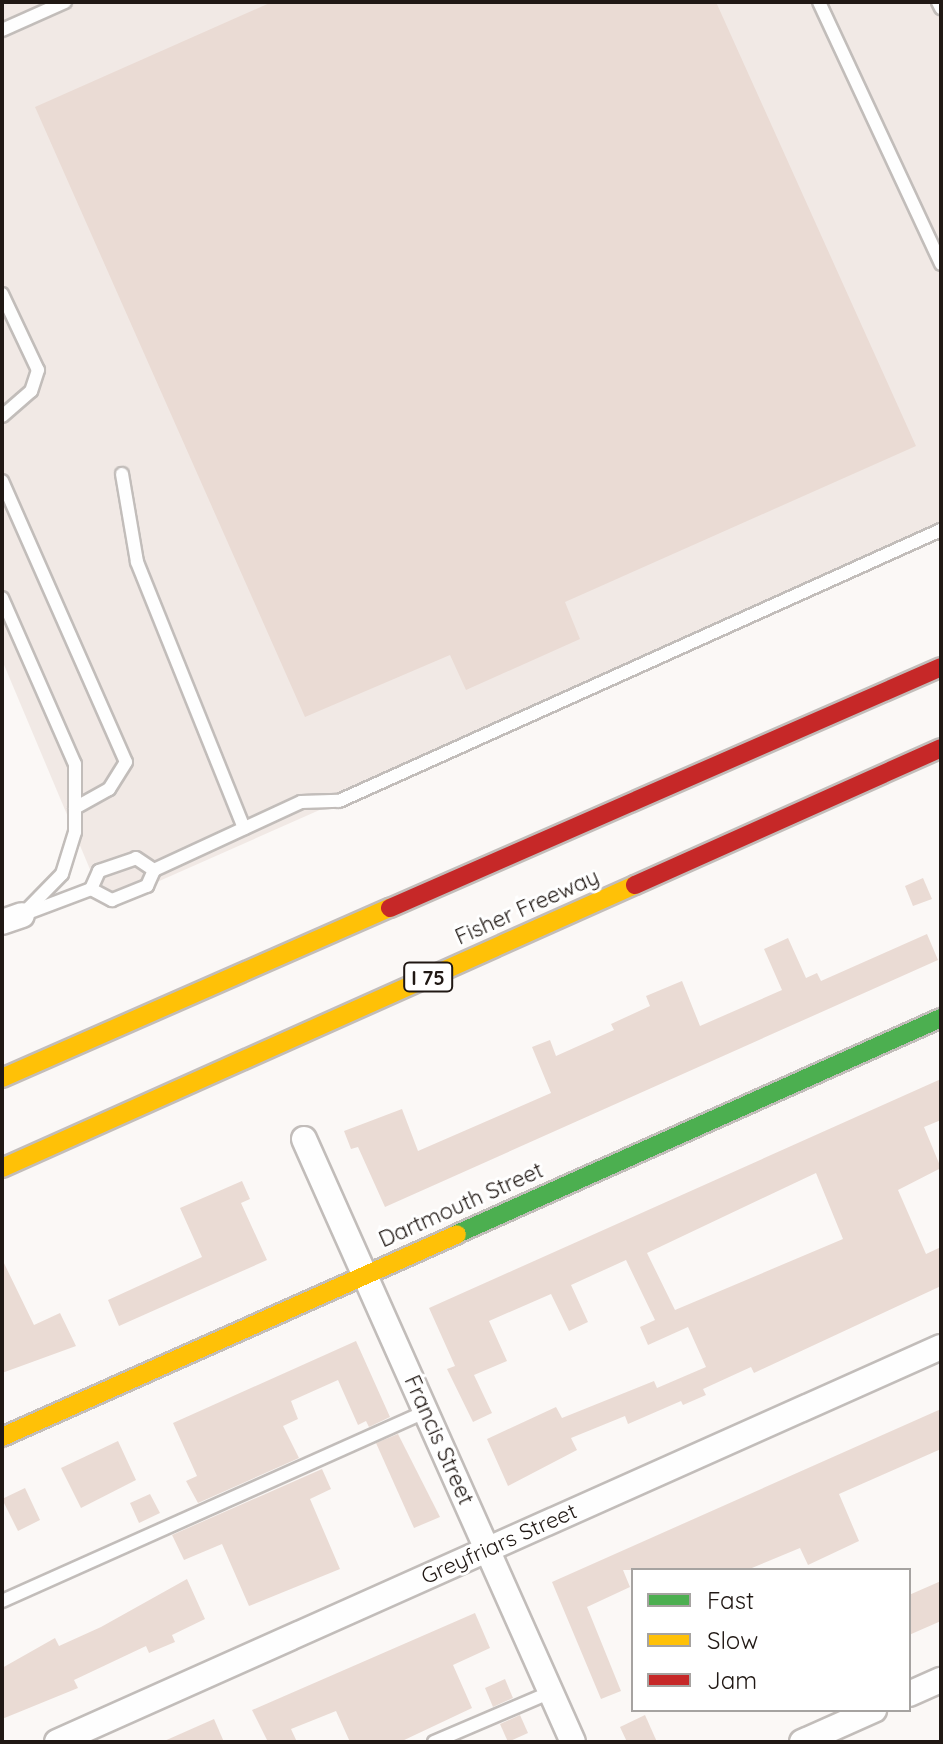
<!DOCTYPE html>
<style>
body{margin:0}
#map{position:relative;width:943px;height:1744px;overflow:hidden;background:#fbf8f6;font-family:Quicksand,sans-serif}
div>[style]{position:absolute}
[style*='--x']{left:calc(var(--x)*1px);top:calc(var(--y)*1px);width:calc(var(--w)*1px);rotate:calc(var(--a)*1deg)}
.built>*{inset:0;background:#f1e9e5}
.building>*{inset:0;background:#eadbd4}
.roads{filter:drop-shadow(2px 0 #c2bdba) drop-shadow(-2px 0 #c2bdba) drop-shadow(0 2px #c2bdba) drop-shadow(0 -2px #c2bdba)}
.lane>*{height:12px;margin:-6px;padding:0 6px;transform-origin:6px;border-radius:6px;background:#fefefe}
.street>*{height:24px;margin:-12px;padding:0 12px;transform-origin:12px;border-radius:12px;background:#fefefe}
.fast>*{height:18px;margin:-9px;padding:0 9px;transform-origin:9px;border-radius:9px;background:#4caf50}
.slow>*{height:18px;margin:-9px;padding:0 9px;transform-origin:9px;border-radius:9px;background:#ffc107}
.jam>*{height:18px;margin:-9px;padding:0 9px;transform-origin:9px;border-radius:9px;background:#c62828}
span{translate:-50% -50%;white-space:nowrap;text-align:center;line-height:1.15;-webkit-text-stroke:6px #fff;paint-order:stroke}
.shield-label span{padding:2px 6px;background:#fff;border:2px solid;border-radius:6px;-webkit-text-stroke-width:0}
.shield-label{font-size:20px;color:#201814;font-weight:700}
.street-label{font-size:22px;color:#201814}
.frame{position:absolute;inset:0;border:4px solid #201814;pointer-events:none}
.legend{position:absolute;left:631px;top:1568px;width:280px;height:144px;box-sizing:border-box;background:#fff;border:2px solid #a6a3a1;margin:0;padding:10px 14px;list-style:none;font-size:24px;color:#201814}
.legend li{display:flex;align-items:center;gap:16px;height:40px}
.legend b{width:40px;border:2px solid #a6a3a1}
</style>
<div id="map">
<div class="built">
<div style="clip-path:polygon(2px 2px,941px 2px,941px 535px,105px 905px,2px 660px)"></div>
</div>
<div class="building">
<div style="clip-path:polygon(272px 2px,716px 2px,916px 446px,565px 602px,580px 639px,466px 690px,450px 655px,305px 717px,35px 107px)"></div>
<div style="clip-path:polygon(923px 878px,932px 899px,913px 906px,905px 886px)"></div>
<div style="clip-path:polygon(927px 934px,938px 960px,385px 1207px,358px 1147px,351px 1149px,344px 1131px,402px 1109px,418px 1151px,551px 1093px,532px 1047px,550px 1040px,556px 1056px,614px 1030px,611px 1024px,650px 1006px,646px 996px,682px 981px,700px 1026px,782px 990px,764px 949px,788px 938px,806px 978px,817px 973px,821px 981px)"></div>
<div style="clip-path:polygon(evenodd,941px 1079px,941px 1120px,924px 1127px,941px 1168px,898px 1190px,926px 1254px,941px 1247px,941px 1286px,754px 1373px,751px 1367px,703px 1389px,706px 1395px,683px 1405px,681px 1401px,628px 1424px,625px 1416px,571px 1438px,577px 1450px,508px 1486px,487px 1439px,556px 1407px,562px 1418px,654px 1381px,657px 1388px,706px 1367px,688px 1327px,648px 1345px,640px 1327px,655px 1320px,626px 1260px,571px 1285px,588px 1322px,569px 1331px,551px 1294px,489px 1321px,507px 1361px,474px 1375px,492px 1413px,473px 1422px,447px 1369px,455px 1366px,429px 1308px,941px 1079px,816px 1173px,843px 1239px,675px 1310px,647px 1253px,816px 1173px)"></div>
<div style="clip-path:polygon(242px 1181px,250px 1199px,241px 1203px,267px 1260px,119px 1326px,108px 1300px,202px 1257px,180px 1208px)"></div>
<div style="clip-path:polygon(2px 1259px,34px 1325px,60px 1313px,76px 1346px,2px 1373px)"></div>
<div style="clip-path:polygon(356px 1341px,390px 1417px,369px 1427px,366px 1421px,358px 1425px,338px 1380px,291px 1401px,298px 1419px,283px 1426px,299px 1458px,198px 1503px,186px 1481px,197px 1476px,173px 1423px)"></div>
<div style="clip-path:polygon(941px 1409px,941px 1449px,839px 1494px,859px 1541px,808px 1565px,800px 1548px,747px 1570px,623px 1570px,630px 1587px,587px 1607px,621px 1691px,601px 1699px,552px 1582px)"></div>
<div style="clip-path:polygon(398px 1434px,440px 1517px,414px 1528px,376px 1443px)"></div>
<div style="clip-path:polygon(118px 1441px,136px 1480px,81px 1508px,61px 1468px)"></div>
<div style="clip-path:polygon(322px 1469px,331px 1489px,310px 1499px,340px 1569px,249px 1606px,222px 1544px,184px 1560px,172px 1535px)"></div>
<div style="clip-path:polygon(25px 1488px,40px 1520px,18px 1531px,2px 1499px)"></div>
<div style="clip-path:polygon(150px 1494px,160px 1513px,139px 1523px,130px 1503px)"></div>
<div style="clip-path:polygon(187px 1579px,205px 1619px,172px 1635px,175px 1642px,149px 1653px,146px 1646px,74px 1680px,78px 1688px,2px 1719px,2px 1668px,55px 1638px,59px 1646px,101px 1627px)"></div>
<div style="clip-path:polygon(941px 1581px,941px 1621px,909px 1635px,909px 1595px)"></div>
<div style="clip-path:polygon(475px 1613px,490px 1648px,453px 1665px,472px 1708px,400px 1742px,350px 1742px,336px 1711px,291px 1729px,297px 1742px,268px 1742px,252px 1710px)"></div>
<div style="clip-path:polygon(505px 1679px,513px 1698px,493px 1707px,485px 1688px)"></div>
<div style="clip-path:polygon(520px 1715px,528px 1733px,508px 1742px,500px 1724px)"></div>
<div style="clip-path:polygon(645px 1715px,657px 1742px,627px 1742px,620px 1727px)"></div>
<div style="clip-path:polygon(214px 1719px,224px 1742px,162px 1742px)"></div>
</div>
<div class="roads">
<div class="lane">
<div style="--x:819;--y:2;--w:289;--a:65"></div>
<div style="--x:938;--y:2;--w:7;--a:63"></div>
<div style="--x:2;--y:30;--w:69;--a:-24"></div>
<div style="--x:2;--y:294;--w:84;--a:64.7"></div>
<div style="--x:38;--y:370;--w:22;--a:108"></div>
<div style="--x:31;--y:391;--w:38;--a:139"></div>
<div style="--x:122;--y:474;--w:89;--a:80.3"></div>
<div style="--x:137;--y:562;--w:287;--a:68.1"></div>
<div style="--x:2;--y:481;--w:307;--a:66.2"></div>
<div style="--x:126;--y:762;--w:32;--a:122"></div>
<div style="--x:109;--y:789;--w:39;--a:151"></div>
<div style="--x:2;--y:598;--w:181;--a:66.3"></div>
<div style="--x:75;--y:764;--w:68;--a:90"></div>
<div style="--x:75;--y:832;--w:44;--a:107.2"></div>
<div style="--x:62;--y:874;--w:57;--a:134.3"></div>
<div style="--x:91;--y:889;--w:24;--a:28"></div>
<div style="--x:112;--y:900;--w:38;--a:-22"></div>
<div style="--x:147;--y:886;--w:17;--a:-66"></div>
<div style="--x:154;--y:870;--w:162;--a:-24.8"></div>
<div style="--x:301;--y:802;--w:38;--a:-2"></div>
<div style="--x:339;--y:801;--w:660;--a:-24.24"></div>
<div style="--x:25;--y:914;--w:71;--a:-20.7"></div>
<div style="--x:91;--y:889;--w:20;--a:-66"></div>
<div style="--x:99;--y:871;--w:39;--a:-19"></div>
<div style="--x:136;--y:858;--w:22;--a:34"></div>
<div style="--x:2;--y:1601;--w:465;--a:-24.1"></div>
<div style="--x:434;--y:1742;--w:127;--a:-23.1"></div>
</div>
<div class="street">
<div style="--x:2;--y:922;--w:21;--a:-19"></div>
<div style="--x:304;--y:1139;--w:660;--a:65.96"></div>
<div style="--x:909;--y:1694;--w:35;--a:-24"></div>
<div style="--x:57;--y:1742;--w:968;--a:-24.08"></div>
<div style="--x:802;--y:1742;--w:79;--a:-24"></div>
</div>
<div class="fast">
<div style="--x:457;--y:1234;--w:530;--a:-24.05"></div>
</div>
<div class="slow">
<div style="--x:2;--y:1078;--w:424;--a:-23.7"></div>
<div style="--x:2;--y:1168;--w:693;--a:-24.09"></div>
<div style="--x:2;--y:1437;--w:498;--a:-24"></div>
</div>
<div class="jam">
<div style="--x:635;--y:885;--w:335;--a:-24.1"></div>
<div style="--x:390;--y:908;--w:601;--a:-23.62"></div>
</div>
</div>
<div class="shield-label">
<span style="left:428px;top:977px">I 75</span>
</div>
<div class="street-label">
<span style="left:527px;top:907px;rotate:-24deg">Fisher Freeway</span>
<span style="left:461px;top:1205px;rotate:-24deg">Dartmouth Street</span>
<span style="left:439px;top:1440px;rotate:66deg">Francis Street</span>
<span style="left:499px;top:1544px;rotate:-24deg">Greyfriars Street</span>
</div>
<div class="frame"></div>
<ul class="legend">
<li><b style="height:10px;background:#4caf50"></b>Fast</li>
<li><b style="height:10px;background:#ffc107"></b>Slow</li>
<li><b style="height:10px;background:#c62828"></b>Jam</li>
</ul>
</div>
